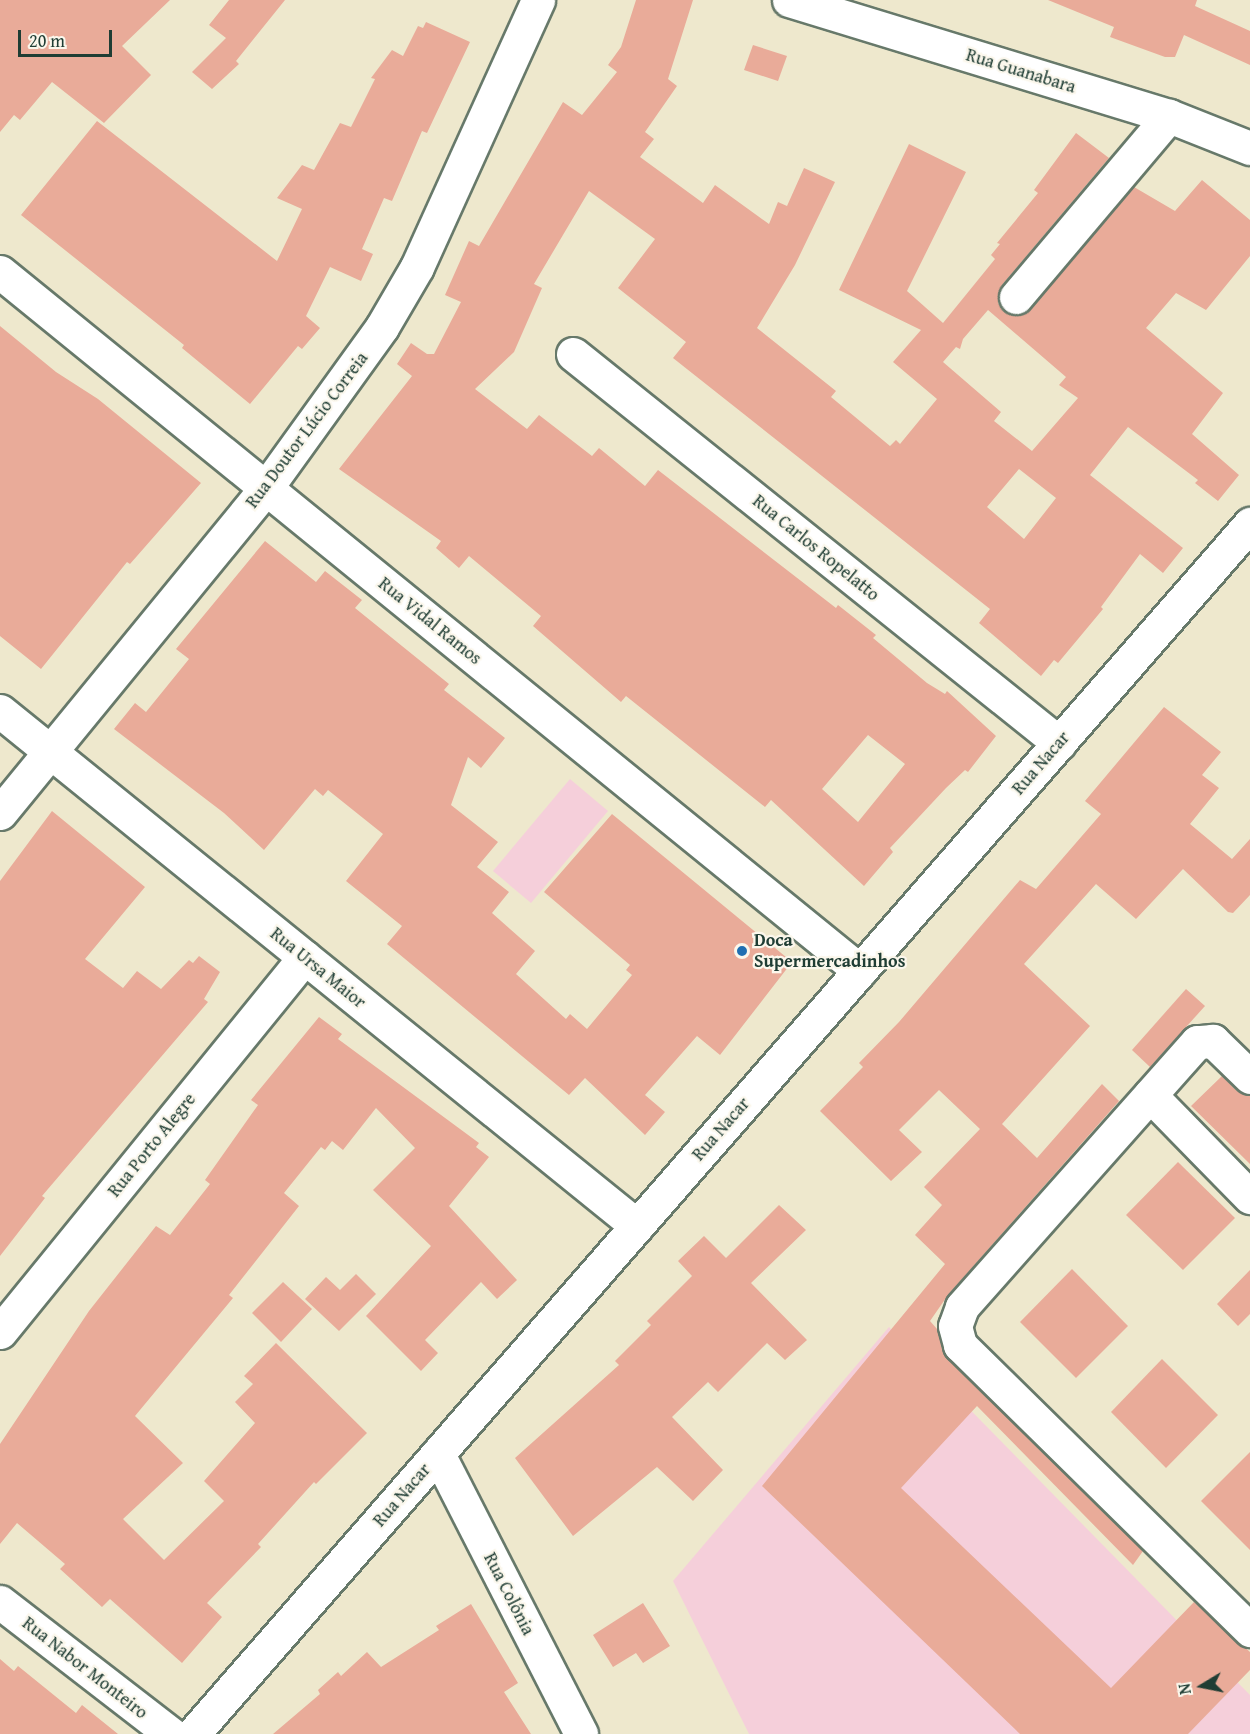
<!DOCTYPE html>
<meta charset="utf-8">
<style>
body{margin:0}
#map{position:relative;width:1250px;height:1734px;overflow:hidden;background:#eee8cd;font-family:"Gentium Book Plus",serif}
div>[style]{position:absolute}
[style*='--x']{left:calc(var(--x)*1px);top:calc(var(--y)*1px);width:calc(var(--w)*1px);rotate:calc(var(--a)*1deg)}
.built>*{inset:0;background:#f5cfda}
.building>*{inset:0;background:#e9ab99}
.roads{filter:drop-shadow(2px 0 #67796a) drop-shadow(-2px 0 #67796a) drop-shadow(0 2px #67796a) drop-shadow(0 -2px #67796a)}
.minor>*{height:33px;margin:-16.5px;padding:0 16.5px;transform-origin:16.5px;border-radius:16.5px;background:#fff}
.major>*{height:33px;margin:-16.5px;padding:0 16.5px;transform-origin:16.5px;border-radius:16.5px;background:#fff}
.dots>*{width:16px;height:16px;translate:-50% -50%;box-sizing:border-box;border:3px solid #fbf7ec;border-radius:50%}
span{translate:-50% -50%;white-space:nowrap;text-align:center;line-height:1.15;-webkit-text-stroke:4.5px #fbf7ec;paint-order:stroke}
.street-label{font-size:18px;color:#1f3d34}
.poi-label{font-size:18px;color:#1f3d34;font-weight:700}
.left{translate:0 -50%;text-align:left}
.north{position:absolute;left:1172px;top:1656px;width:60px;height:60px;-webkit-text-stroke:4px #fbf7ec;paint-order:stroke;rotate:260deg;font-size:16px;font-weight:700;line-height:24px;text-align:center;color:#1f3d34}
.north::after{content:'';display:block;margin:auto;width:21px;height:27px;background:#1f3d34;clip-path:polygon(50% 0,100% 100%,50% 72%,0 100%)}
.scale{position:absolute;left:18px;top:30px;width:94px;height:27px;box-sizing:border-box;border:3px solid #1f3d34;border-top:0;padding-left:8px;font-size:18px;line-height:21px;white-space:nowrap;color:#1f3d34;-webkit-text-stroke:4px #fbf7ec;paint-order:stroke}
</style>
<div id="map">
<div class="built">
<div style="clip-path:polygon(570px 779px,608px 811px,531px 903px,493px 871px)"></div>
<div style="clip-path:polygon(889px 1327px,1250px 1695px,1250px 1734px,749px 1734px,673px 1581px)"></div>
</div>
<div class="building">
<div style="clip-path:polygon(0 0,170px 0,122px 46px,151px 75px,104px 123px,52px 82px,20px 120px,14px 115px,0 132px)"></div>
<div style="clip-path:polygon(229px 0,285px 0,236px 61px,239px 64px,212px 89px,192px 72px,226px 38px,209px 25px)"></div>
<div style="clip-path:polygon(evenodd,636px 0,693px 0,668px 79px,677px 86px,645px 132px,654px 139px,640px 157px,703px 203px,715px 185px,769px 224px,778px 202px,787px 206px,804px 168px,835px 182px,795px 265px,757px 328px,836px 391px,831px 397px,890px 446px,896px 440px,900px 444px,937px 399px,893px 362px,921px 330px,839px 290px,909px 144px,966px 172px,907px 291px,943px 323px,995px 259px,991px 255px,1000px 244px,997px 243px,1038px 193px,1034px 190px,1076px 133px,1109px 158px,1002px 285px,998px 303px,1004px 312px,1022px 315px,1030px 309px,1134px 187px,1175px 211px,1202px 180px,1250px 220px,1250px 256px,1206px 310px,1176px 293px,1146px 328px,1223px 393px,1192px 434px,1239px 475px,1218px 501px,1195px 483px,1198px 480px,1128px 427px,1090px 475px,1183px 548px,1163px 573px,1140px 554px,1101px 607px,1103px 609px,1058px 663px,1054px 660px,1041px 676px,979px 623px,990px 609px,673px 358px,686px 342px,618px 288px,655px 239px,589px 191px,534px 284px,542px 288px,514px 352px,475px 389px,527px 429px,539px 415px,592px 456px,599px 448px,645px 486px,658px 470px,836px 608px,838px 605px,876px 635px,873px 638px,927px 683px,945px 694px,947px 691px,996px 736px,968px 772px,965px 770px,946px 788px,890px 848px,893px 852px,864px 886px,771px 800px,765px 807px,626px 696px,621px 702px,533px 626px,541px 616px,469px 556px,459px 568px,436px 548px,441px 541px,339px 469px,412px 376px,397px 364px,411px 343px,427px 354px,434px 354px,461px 302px,445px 295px,469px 241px,479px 246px,563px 102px,582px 115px,617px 72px,608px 65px,621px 47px,636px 0,988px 310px,1066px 377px,1059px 385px,1078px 398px,1032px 451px,994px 421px,1001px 412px,943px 362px,956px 347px,960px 349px,963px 339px,988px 310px,636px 0,1019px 469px,1056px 498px,1024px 539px,987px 507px,1019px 469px,636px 0,868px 735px,905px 764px,858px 822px,822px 789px,868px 735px)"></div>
<div style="clip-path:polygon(1048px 0,1197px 0,1195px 6px,1250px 31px,1250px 65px,1184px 35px,1175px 57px,1165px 57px,1110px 37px,1114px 27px)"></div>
<div style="clip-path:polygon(426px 22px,470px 42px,427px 133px,422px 131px,392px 201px,384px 198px,362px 249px,373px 254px,361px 281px,330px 267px,306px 316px,320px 328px,302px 349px,298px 346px,250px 404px,182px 348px,184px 345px,21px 215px,97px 121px,277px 261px,302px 209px,277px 198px,302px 165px,314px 170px,340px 123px,351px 127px,375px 79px,371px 78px,392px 50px,403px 56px,418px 26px,423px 28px)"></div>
<div style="clip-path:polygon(753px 45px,787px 56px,778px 81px,744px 70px)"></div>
<div style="clip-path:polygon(0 326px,56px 372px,98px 399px,201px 483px,130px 564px,127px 562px,41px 669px,0 636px)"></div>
<div style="clip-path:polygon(265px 541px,316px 582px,325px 571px,362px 600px,355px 608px,449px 684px,444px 690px,505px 738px,481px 768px,468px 757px,451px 805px,498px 842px,477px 867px,509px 892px,492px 913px,535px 951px,516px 974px,566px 1019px,570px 1014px,587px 1029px,632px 975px,626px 970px,630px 965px,544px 892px,612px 814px,792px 962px,720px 1055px,697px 1036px,645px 1095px,665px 1112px,645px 1135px,585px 1078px,569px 1095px,387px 944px,402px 926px,346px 881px,383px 834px,328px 790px,323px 796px,315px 789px,264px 850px,224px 813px,114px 729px,135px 703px,146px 712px,189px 659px,176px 649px)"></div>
<div style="clip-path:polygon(1164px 707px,1221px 752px,1202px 775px,1219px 788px,1190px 824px,1232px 859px,1250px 839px,1250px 895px,1233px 913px,1228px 912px,1183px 869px,1136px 919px,1096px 884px,1024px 964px,1090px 1026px,1002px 1124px,1037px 1158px,1102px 1084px,1119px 1101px,948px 1295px,930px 1321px,937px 1329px,947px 1358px,1143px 1551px,1133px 1565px,977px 1406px,901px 1488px,1111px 1688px,1194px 1602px,1250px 1652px,1250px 1670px,1188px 1734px,1020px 1734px,762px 1486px,945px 1264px,915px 1235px,942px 1205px,924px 1187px,980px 1129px,939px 1090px,899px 1130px,922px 1152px,891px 1181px,820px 1111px,863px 1067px,859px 1063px,899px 1022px,1020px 880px,1036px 889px,1101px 814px,1085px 801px)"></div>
<div style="clip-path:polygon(52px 811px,145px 887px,85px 959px,123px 988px,137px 971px,161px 989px,189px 960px,193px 963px,199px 956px,220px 972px,204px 999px,208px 1002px,42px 1196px,45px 1198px,0 1256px,0 881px)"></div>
<div style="clip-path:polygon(1186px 989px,1205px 1006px,1150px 1067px,1132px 1050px)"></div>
<div style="clip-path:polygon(319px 1017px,342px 1034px,338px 1039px,479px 1143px,476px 1147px,489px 1157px,449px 1206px,517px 1280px,497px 1299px,481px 1282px,425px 1340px,438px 1353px,421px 1371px,366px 1316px,431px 1246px,373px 1190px,415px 1148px,376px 1108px,343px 1150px,332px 1141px,325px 1150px,321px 1147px,284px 1193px,299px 1206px,229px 1295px,233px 1298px,135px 1416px,183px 1463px,123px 1519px,164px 1560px,224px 1501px,204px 1481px,255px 1423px,235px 1402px,253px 1384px,244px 1376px,276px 1343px,367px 1433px,316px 1484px,314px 1482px,258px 1544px,261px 1547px,207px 1603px,222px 1617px,182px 1663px,110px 1599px,102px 1607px,60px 1569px,65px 1564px,17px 1523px,0 1544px,0 1444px,89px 1311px,156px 1226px,170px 1235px,210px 1184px,205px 1180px,258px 1105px,251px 1100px)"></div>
<div style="clip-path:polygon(1222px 1076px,1237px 1091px,1250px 1095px,1250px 1164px,1191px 1106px)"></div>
<div style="clip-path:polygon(1178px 1162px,1235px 1218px,1183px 1270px,1126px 1215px)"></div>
<div style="clip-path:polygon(779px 1205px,806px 1230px,751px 1283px,807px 1340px,785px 1360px,767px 1343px,718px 1392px,708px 1382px,672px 1417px,723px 1470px,693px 1501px,657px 1467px,573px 1536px,515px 1458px,619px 1365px,615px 1361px,651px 1325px,647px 1321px,692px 1276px,678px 1261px,704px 1236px,726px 1258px)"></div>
<div style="clip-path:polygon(1072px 1269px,1128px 1326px,1076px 1378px,1020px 1322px)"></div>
<div style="clip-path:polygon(1250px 1270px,1250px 1314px,1238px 1326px,1217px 1304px)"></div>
<div style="clip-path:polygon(356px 1274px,376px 1294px,339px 1331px,305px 1299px,326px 1277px,340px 1290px)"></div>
<div style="clip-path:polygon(283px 1282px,312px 1309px,281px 1342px,252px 1313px)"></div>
<div style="clip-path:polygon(1162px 1359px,1218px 1415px,1166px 1468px,1111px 1412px)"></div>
<div style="clip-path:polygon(1250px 1452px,1250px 1550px,1201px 1501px)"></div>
<div style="clip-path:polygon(643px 1603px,670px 1646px,643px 1663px,636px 1653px,613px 1667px,593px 1635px)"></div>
<div style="clip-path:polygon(471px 1604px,518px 1683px,504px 1692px,531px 1734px,273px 1734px,320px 1694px,318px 1690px,338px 1672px,341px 1676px,367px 1652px,381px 1667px,439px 1630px,436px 1626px)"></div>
<div style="clip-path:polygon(0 1659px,14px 1671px,18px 1666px,76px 1713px,82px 1705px,118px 1734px,0 1734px)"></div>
</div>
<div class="roads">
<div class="minor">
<div style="--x:0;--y:272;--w:1108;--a:39.1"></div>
<div style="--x:1016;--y:297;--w:237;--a:-49.8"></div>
<div style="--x:573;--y:354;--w:623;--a:38.67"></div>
<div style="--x:0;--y:711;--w:819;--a:38.95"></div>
<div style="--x:0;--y:813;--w:420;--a:-50.7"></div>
<div style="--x:266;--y:488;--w:198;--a:-54.2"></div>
<div style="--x:382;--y:327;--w:69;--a:-59.7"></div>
<div style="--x:417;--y:267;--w:293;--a:-65.6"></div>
<div style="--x:1250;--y:1077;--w:52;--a:-135.8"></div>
<div style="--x:1213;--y:1041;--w:16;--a:176"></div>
<div style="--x:1197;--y:1042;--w:354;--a:131.6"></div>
<div style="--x:962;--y:1307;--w:20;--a:110"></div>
<div style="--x:955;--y:1326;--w:20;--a:75"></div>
<div style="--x:960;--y:1345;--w:407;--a:44.5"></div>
<div style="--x:1150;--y:1095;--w:143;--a:45.6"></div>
<div style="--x:0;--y:1332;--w:483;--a:-50.9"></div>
<div style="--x:438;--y:1454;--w:314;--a:62.9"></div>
<div style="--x:0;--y:1602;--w:216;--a:37.7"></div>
</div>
<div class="major">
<div style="--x:789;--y:0;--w:397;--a:17"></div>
<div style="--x:1169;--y:116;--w:87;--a:21.6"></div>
<div style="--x:193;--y:1734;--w:1607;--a:-48.86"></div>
</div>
</div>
<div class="dots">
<div style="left:742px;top:951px;background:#1f6fb2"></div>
</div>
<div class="street-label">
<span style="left:1021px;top:71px;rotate:17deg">Rua Guanabara</span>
<span style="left:307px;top:430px;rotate:-53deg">Rua Doutor Lúcio Correia</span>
<span style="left:816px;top:548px;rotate:39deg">Rua Carlos Ropelatto</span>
<span style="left:430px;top:621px;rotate:39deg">Rua Vidal Ramos</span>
<span style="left:1041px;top:763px;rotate:-49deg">Rua Nacar</span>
<span style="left:318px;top:968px;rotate:39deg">Rua Ursa Maior</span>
<span style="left:721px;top:1129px;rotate:-49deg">Rua Nacar</span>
<span style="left:152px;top:1145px;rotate:-51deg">Rua Porto Alegre</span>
<span style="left:402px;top:1495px;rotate:-49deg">Rua Nacar</span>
<span style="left:509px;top:1594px;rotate:63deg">Rua Colônia</span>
<span style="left:85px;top:1668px;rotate:38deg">Rua Nabor Monteiro</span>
</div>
<div class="poi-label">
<span class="left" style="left:754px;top:951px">Doca<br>Supermercadinhos</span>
</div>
<div class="north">N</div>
<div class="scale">20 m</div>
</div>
